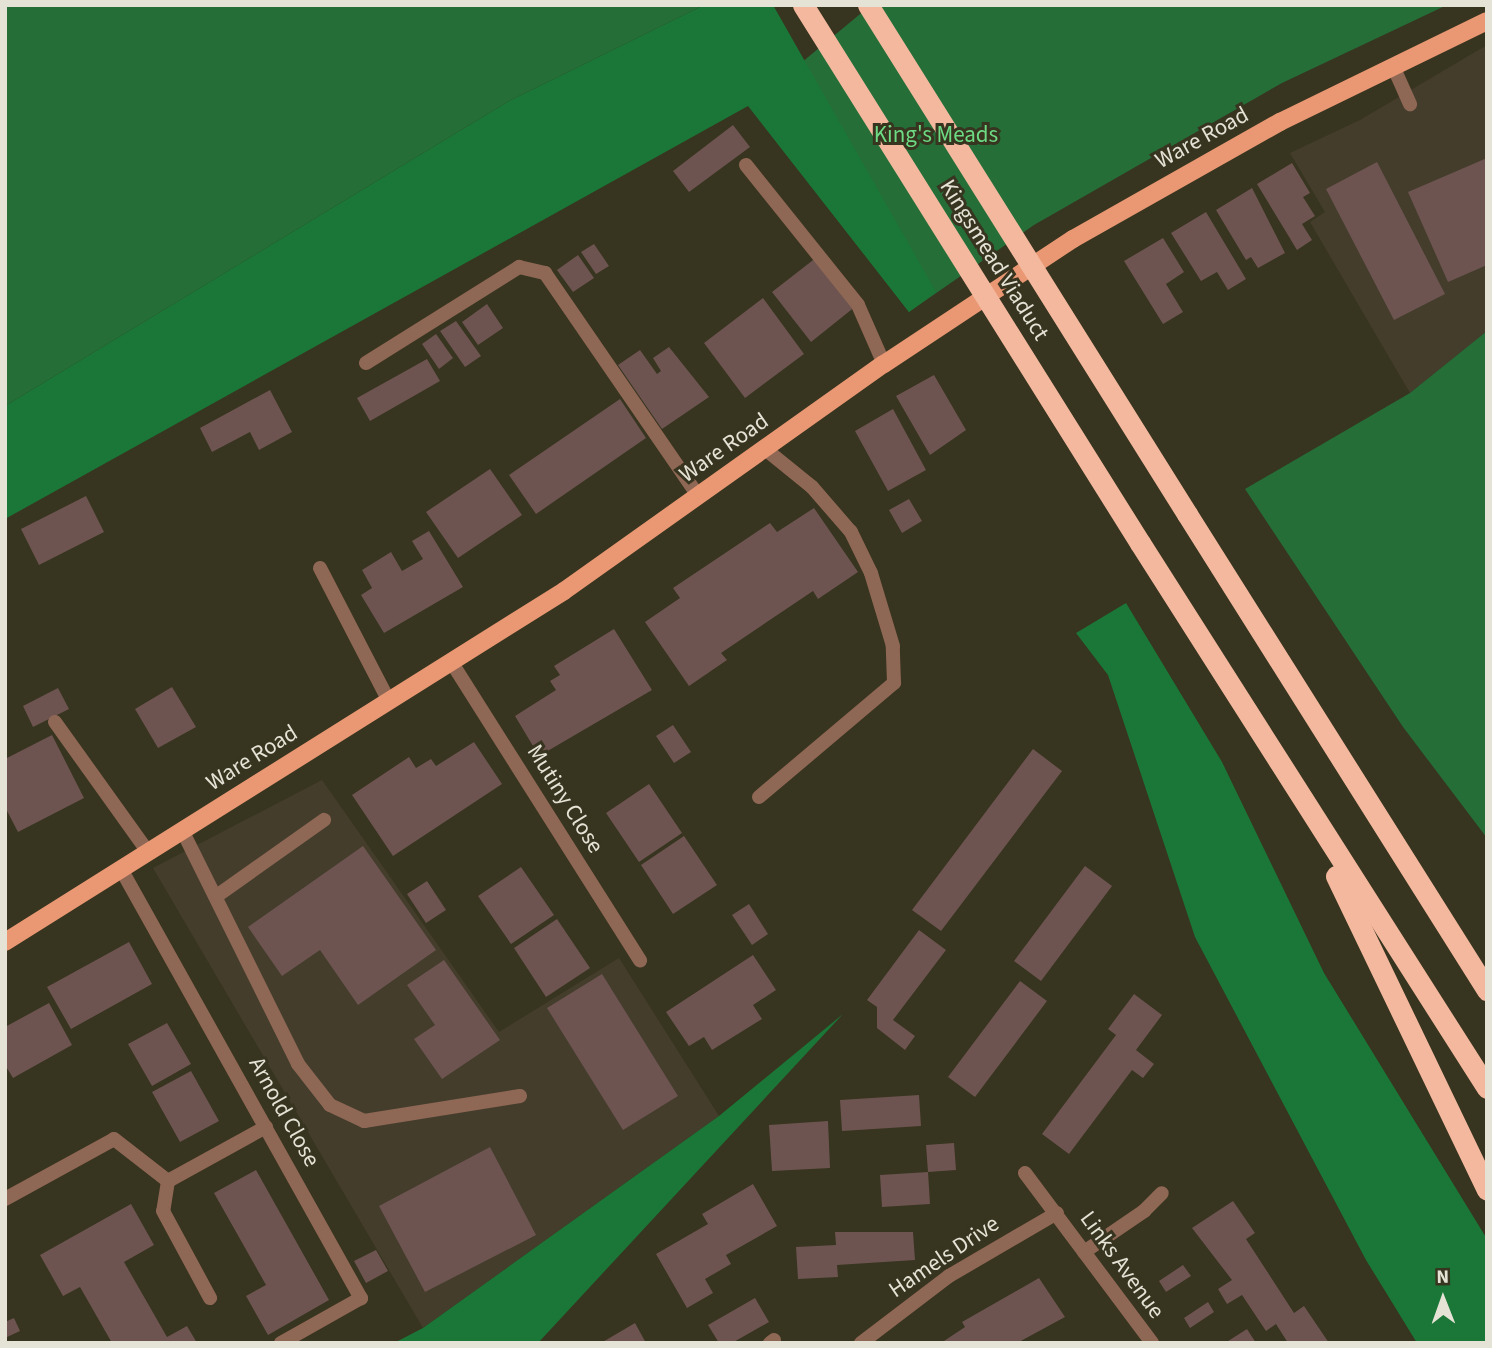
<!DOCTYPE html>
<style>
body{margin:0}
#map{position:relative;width:1492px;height:1348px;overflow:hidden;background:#37341f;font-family:"Source Sans 3",sans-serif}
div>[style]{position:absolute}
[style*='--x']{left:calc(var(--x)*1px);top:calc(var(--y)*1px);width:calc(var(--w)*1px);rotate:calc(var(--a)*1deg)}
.industrial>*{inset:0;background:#443d2c}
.green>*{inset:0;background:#256e38}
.forest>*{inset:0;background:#1b7737}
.building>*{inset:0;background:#6d5450}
.lane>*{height:14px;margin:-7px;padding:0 7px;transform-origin:7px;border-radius:7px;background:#8f6755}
.street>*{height:14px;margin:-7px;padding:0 7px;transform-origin:7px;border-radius:7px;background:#8f6755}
.primary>*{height:18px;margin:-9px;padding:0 9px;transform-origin:9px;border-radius:9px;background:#e99873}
.highway>*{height:21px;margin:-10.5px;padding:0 10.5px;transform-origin:10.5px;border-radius:10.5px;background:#f3b89e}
.highway-bridge>*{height:21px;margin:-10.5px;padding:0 10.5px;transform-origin:10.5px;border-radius:10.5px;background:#f3b89e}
span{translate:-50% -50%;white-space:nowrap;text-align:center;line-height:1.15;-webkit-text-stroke:6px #37341f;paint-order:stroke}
.park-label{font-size:23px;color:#6ddb84}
.street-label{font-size:23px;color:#e5e3d6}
.frame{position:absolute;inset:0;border:7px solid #e5e3d6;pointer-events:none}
.north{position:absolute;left:1408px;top:1264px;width:70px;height:70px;-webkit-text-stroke:5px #37341f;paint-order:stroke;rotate:359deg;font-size:19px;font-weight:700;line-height:28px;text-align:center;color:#e5e3d6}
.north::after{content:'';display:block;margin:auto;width:24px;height:32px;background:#e5e3d6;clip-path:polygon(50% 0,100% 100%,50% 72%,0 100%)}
</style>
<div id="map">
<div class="industrial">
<div style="clip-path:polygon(1487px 45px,1487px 331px,1410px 393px,1310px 222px,1325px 212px,1290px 153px,1360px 120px)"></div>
<div style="clip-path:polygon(322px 780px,499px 1032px,619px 958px,719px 1116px,423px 1328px,153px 868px)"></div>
</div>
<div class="green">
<div style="clip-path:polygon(5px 5px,704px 5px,509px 101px,5px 406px)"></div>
<div style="clip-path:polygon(871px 5px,1447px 5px,1282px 83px,1034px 225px,909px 312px,749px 106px)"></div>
<div style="clip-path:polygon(1487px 331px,1487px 838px,1403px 727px,1245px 489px,1410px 393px)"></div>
</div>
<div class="forest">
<div style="clip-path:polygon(704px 5px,773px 5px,936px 292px,909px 312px,748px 106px,5px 519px,5px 406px,509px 101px)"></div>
<div style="clip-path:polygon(1126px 603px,1222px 762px,1324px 973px,1487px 1239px,1487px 1343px,1417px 1343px,1366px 1260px,1195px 937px,1108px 675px,1076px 633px)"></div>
<div style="clip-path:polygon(843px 1014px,538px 1343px,394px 1343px,423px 1328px,719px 1116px)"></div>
</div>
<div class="building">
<div style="clip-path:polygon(733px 125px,750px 147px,689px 192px,673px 171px)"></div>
<div style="clip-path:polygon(1487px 158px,1487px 265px,1448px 282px,1408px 192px)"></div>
<div style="clip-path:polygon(1377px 162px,1445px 294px,1394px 320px,1326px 189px)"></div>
<div style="clip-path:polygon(1292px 163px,1310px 193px,1303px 197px,1315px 216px,1302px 224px,1312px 240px,1297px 250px,1257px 184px)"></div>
<div style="clip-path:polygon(1252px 188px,1285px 253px,1258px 268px,1251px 257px,1246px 260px,1216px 210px)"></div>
<div style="clip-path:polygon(1206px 212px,1246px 279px,1228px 290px,1217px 272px,1201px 281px,1171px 233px)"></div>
<div style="clip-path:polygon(1163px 238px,1184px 272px,1166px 284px,1183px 312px,1163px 324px,1124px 261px)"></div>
<div style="clip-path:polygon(594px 244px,609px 266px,596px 274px,581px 252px)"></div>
<div style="clip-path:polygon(578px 255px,594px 278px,573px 292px,557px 270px)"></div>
<div style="clip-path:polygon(817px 257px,856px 306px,811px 342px,772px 292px)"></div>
<div style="clip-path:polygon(763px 298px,804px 354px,745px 398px,704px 343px)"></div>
<div style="clip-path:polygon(487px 304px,503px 328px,478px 345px,462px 322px)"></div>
<div style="clip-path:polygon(456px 321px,481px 356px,465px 367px,440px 331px)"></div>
<div style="clip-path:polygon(436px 334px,453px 358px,439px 369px,422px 344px)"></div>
<div style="clip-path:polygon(669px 347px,709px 397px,662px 429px,618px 365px,640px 350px,657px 374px,661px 371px,653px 358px)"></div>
<div style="clip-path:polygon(427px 359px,440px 381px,370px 421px,357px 398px)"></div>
<div style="clip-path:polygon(934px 375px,966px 430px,930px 455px,896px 396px)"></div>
<div style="clip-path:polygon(270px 390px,292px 432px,259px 450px,250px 432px,212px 452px,200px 428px)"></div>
<div style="clip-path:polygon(620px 399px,646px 438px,536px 514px,509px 475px)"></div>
<div style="clip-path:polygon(893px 409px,926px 470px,888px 491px,855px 431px)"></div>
<div style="clip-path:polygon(490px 469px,522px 515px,458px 558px,426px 512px)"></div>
<div style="clip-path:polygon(86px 496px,104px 532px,39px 565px,21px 529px)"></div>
<div style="clip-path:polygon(909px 499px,922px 521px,902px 533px,889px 510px)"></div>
<div style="clip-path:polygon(814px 508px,858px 572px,818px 599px,813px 591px,721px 653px,727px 660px,689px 686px,645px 622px,680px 598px,673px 588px,770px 523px,777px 532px)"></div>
<div style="clip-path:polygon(429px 531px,463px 587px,384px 633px,361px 595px,372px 588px,362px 570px,391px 552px,402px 571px,423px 559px,412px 541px)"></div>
<div style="clip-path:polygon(614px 629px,652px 690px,539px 756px,515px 716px,556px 690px,550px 681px,560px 675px,554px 666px)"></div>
<div style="clip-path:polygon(172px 687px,196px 727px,158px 748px,135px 709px)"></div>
<div style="clip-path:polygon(58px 688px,69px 709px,33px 727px,23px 706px)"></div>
<div style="clip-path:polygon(673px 725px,691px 752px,674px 763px,656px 736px)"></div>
<div style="clip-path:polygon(52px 735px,84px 798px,18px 832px,5px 807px,5px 759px)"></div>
<div style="clip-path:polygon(474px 742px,502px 784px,393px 856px,352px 795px,409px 757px,416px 768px,431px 759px,436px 766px)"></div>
<div style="clip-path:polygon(1033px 749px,1062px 771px,941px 931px,912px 910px)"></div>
<div style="clip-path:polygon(649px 784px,682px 833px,639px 862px,606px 813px)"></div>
<div style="clip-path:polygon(684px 836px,717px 885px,673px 914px,641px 865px)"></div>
<div style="clip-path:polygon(363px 846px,436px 950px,358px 1005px,320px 950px,282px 976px,248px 927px)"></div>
<div style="clip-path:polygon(1085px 866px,1112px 886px,1041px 981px,1014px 961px)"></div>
<div style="clip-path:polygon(521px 867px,554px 915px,511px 944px,478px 896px)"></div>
<div style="clip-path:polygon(427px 881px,446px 910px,426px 923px,407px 894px)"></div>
<div style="clip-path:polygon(749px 904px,768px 934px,752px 945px,732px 915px)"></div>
<div style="clip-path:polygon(557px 919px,590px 968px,546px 997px,514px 948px)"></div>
<div style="clip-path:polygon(919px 930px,946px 950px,893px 1020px,915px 1036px,905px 1050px,877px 1028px,877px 1007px,867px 1000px)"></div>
<div style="clip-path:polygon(129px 942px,152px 984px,71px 1029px,47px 987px)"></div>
<div style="clip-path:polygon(753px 955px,776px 990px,753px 1005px,762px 1019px,712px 1050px,704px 1037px,689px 1046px,666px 1012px)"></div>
<div style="clip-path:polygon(444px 960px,500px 1040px,442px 1079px,414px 1039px,435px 1025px,407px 985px)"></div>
<div style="clip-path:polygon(602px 974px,678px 1096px,623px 1130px,547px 1008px)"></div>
<div style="clip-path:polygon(1020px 981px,1047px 1001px,975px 1097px,948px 1077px)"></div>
<div style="clip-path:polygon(1134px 994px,1162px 1015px,1136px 1050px,1154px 1064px,1143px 1078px,1132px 1070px,1069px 1154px,1042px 1134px,1116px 1035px,1108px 1029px)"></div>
<div style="clip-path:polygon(49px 1003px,72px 1045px,13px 1078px,5px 1065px,5px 1027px)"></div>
<div style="clip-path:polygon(167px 1023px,191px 1064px,152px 1086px,128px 1044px)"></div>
<div style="clip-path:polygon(191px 1071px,219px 1121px,180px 1142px,152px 1092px)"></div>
<div style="clip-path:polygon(919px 1095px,921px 1126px,842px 1131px,840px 1100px)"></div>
<div style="clip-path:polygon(828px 1121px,830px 1168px,772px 1171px,769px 1125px)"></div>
<div style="clip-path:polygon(954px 1143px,956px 1170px,928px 1172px,930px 1204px,882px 1207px,880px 1175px,928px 1172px,926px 1145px)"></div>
<div style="clip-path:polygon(490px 1147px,536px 1235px,425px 1292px,379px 1206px)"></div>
<div style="clip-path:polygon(256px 1170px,329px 1300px,268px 1335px,246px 1296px,266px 1285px,214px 1193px)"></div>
<div style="clip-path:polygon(753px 1184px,777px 1226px,726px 1255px,731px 1264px,705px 1279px,713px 1293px,687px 1308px,656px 1254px,708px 1224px,702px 1214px)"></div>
<div style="clip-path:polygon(1233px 1201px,1255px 1233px,1246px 1239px,1294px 1313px,1304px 1306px,1329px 1343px,1288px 1343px,1276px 1324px,1266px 1331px,1242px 1295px,1227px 1304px,1218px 1289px,1232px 1280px,1192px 1228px)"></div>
<div style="clip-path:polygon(131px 1204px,154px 1245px,124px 1262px,167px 1337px,187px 1326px,197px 1343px,112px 1343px,80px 1287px,63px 1296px,40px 1255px)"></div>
<div style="clip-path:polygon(835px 1232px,913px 1232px,915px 1260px,837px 1265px,838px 1277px,798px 1279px,796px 1247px,836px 1245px)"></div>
<div style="clip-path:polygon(376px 1250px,388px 1271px,366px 1283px,354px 1261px)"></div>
<div style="clip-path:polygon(1183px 1265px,1191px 1276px,1166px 1292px,1159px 1281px)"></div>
<div style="clip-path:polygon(1039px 1278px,1065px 1317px,1017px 1343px,941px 1343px,965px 1327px,962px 1322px)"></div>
<div style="clip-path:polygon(755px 1298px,769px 1322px,732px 1343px,719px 1343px,708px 1325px)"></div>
<div style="clip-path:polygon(1208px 1302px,1214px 1312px,1190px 1328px,1184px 1318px)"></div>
<div style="clip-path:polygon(14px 1318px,20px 1331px,5px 1338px,5px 1322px)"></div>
<div style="clip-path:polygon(635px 1323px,646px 1343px,601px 1343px)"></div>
<div style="clip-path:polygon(1247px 1329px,1256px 1343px,1225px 1343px)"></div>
</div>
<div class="lane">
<div style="--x:1393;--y:66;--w:42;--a:65.9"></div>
<div style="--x:746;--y:165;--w:179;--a:51.3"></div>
<div style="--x:858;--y:305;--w:64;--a:66.2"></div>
<div style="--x:366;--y:363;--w:181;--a:-32.1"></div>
<div style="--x:519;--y:267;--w:27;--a:13"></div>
<div style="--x:545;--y:273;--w:270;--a:55.5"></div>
<div style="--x:320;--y:568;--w:150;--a:62.6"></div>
<div style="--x:55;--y:722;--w:160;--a:54.4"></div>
<div style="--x:182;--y:830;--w:261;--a:63.6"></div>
<div style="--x:298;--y:1064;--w:52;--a:52"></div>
<div style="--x:330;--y:1105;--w:38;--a:25"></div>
<div style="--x:364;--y:1121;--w:158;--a:-9.1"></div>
<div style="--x:218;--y:895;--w:130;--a:-35.3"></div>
<div style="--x:168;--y:1181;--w:30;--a:99"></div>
<div style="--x:163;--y:1211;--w:99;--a:61.6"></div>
<div style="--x:5;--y:1199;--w:124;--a:-28.8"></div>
<div style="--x:114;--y:1139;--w:68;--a:37.9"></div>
<div style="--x:168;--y:1181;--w:112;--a:-28.9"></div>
<div style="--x:1084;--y:1252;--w:73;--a:-34.3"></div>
<div style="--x:1144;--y:1211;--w:25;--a:-45"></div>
<div style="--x:770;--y:1343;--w:5;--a:-37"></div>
</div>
<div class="street">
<div style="--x:452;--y:663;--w:352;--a:57.7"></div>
<div style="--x:759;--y:797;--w:177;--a:-40.2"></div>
<div style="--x:894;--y:683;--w:37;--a:-92"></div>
<div style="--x:893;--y:646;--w:76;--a:-106.8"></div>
<div style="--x:871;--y:573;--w:46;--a:-116"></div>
<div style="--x:851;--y:532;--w:60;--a:-130.9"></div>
<div style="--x:812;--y:487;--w:60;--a:-141"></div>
<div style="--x:121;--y:869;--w:492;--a:60.8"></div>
<div style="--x:361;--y:1298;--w:92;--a:150.6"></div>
<div style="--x:1025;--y:1173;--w:212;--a:53.2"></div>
<div style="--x:861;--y:1343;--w:111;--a:-37.3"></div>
<div style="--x:949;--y:1276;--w:125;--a:-30.3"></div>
</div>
<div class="primary">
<div style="--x:5;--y:942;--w:660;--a:-32.12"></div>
<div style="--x:564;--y:591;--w:392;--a:-35.4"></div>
<div style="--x:884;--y:364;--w:227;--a:-33.5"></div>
<div style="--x:1073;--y:239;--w:238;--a:-29.5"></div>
<div style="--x:1280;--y:122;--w:230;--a:-26"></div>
</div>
<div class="highway">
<div style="--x:1187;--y:514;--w:563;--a:57.78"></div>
<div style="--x:1140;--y:543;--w:646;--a:57.52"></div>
<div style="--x:1336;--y:876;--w:348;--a:64.3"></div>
</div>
<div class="highway-bridge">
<div style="--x:803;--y:5;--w:635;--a:57.94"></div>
<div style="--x:868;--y:5;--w:601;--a:57.92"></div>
</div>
<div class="park-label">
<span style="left:936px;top:135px">King's Meads</span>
</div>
<div class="street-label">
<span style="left:1202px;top:138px;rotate:-29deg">Ware Road</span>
<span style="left:994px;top:260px;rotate:58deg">Kingsmead Viaduct</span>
<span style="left:724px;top:448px;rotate:-35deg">Ware Road</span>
<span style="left:252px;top:758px;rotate:-32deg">Ware Road</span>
<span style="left:565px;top:799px;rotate:58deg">Mutiny Close</span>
<span style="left:284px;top:1112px;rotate:61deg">Arnold Close</span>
<span style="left:944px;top:1257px;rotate:-34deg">Hamels Drive</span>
<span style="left:1122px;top:1265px;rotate:54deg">Links Avenue</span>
</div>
<div class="frame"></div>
<div class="north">N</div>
</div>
